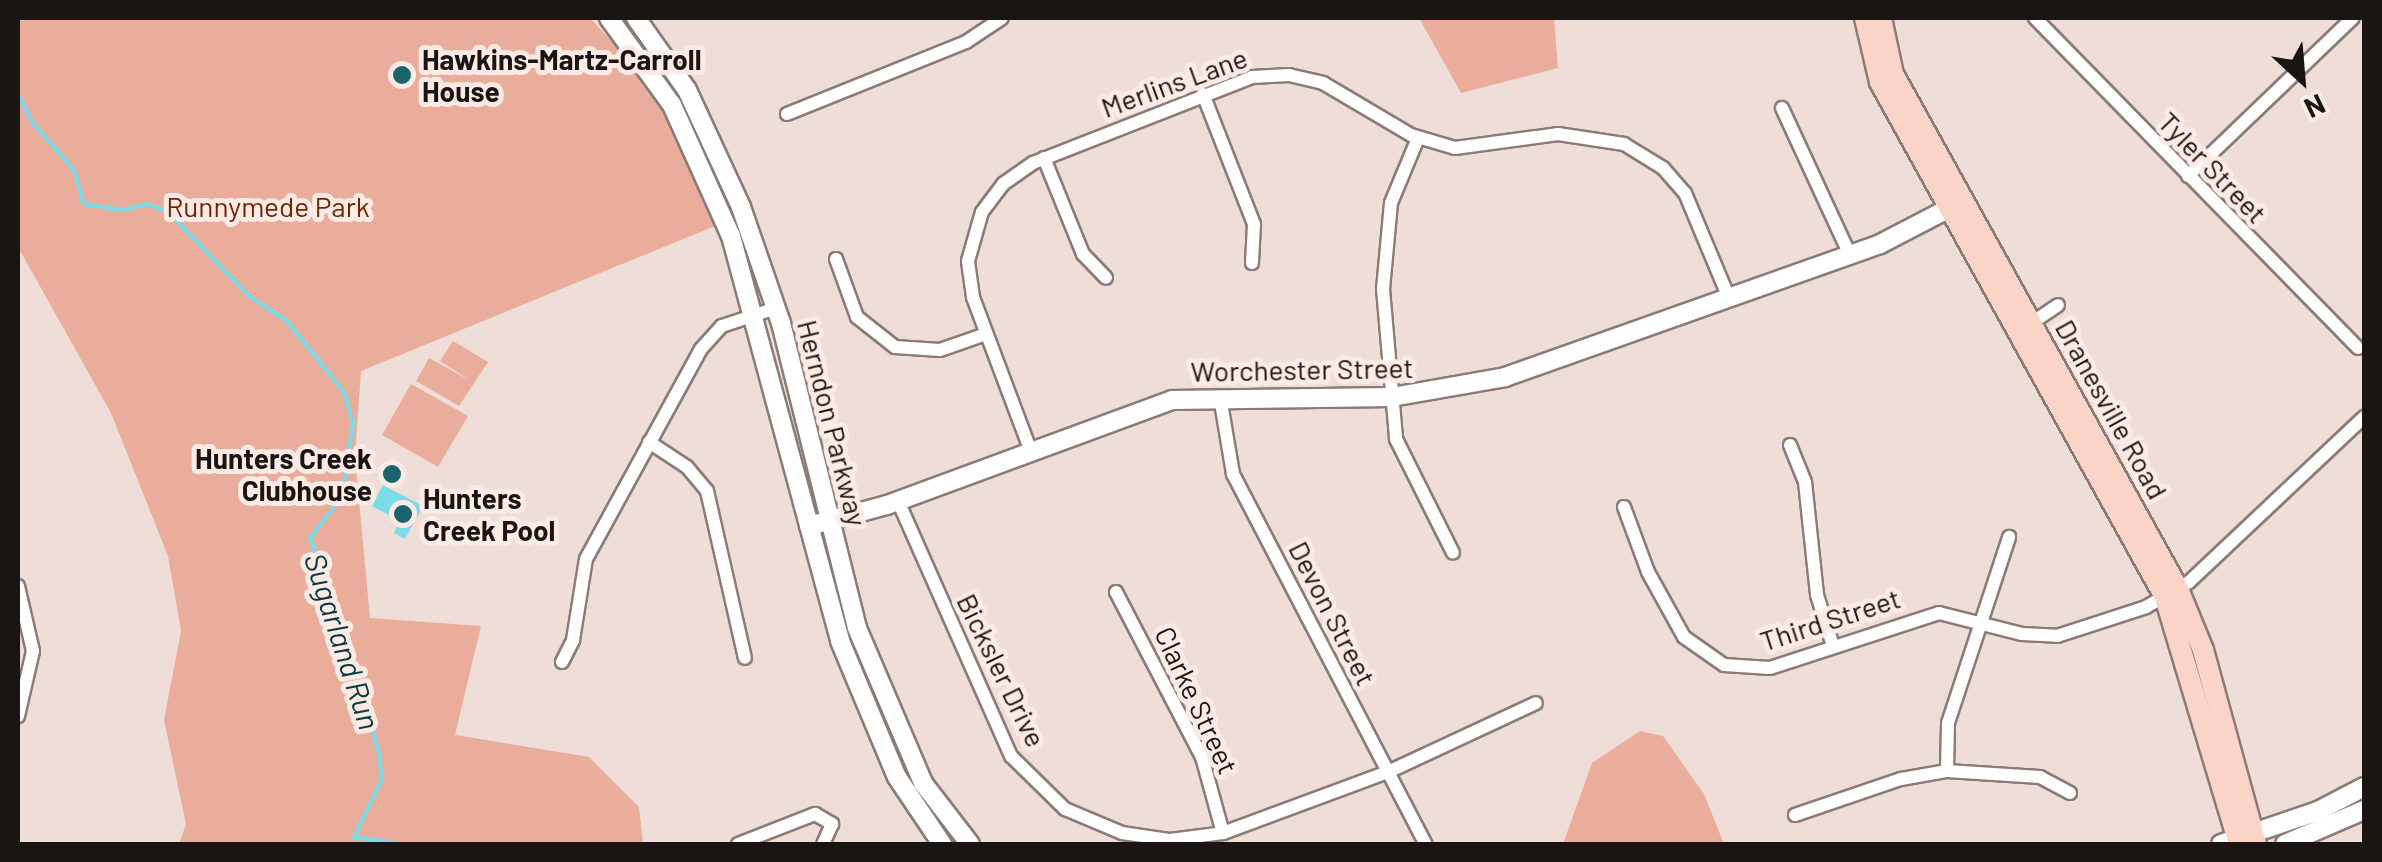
<!DOCTYPE html>
<style>
body{margin:0}
#map{position:relative;width:2382px;height:862px;overflow:hidden;background:#efddd7;font-family:Barlow,sans-serif}
div>[style]{position:absolute}
[style*='--x']{left:calc(var(--x)*1px);top:calc(var(--y)*1px);width:calc(var(--w)*1px);rotate:calc(var(--a)*1deg)}
.green>*{inset:0;background:#eaad9b}
.water>*{inset:0;background:#79dce8}
.stream>*{height:4px;margin:-2px;padding:0 2px;transform-origin:2px;border-radius:2px;background:#79dce8}
.roads{filter:drop-shadow(2px 0 #8b7b76) drop-shadow(-2px 0 #8b7b76) drop-shadow(0 2px #8b7b76) drop-shadow(0 -2px #8b7b76)}
.street>*{height:12px;margin:-6px;padding:0 6px;transform-origin:6px;border-radius:6px;background:#fff}
.secondary>*{height:18px;margin:-9px;padding:0 9px;transform-origin:9px;border-radius:9px;background:#fff}
.primary>*{height:20px;margin:-10px;padding:0 10px;transform-origin:10px;border-radius:10px;background:#fbd4c8}
.dots>*{width:28px;height:28px;translate:-50% -50%;box-sizing:border-box;border:5px solid #fceae5;border-radius:50%}
span{translate:-50% -50%;white-space:nowrap;text-align:center;line-height:1.15;-webkit-text-stroke:10px #fceae5;paint-order:stroke}
.poi-label{font-size:28px;color:#1a1412;font-weight:700}
.left{translate:0 -50%;text-align:left}
.right{translate:-100% -50%;text-align:right}
.street-label{font-size:28px;color:#1a1412}
.park-label{font-size:28px;color:#741f00}
.water-label{font-size:30px;color:#093a3f;font-style:italic}
.frame{position:absolute;inset:0;border:20px solid #1a1412;pointer-events:none}
.north{position:absolute;left:2252px;top:30px;width:100px;height:100px;-webkit-text-stroke:8px #fceae5;paint-order:stroke;rotate:154deg;font-size:28px;font-weight:700;line-height:40px;text-align:center;color:#1a1412}
.north::after{content:'';display:block;margin:auto;width:35px;height:45px;background:#1a1412;clip-path:polygon(50% 0,100% 100%,50% 72%,0 100%)}
</style>
<div id="map">
<div class="green">
<div style="clip-path:polygon(18px 18px,590px 18px,628px 59px,672px 125px,715px 226px,361px 371px,355px 457px,370px 618px,481px 626px,455px 735px,589px 757px,639px 807px,643px 844px,179px 844px,186px 824px,164px 720px,181px 631px,168px 556px,111px 413px,18px 247px)"></div>
<div style="clip-path:polygon(1419px 18px,1554px 18px,1558px 68px,1461px 93px)"></div>
<div style="clip-path:polygon(453px 341px,488px 362px,459px 406px,416px 381px,429px 358px,471px 381px,440px 361px)"></div>
<div style="clip-path:polygon(411px 384px,468px 416px,438px 467px,382px 435px)"></div>
<div style="clip-path:polygon(1640px 731px,1663px 736px,1704px 794px,1724px 844px,1563px 844px,1592px 763px)"></div>
</div>
<div class="water">
<div style="clip-path:polygon(383px 485px,423px 506px,405px 539px,394px 533px,399px 521px,372px 506px)"></div>
</div>
<div class="stream">
<div style="--x:18;--y:94;--w:31;--a:63"></div>
<div style="--x:32;--y:122;--w:64;--a:48.8"></div>
<div style="--x:74;--y:170;--w:35;--a:74"></div>
<div style="--x:84;--y:204;--w:40;--a:8.5"></div>
<div style="--x:124;--y:210;--w:23;--a:-15"></div>
<div style="--x:146;--y:204;--w:22;--a:18"></div>
<div style="--x:167;--y:211;--w:118;--a:46"></div>
<div style="--x:249;--y:296;--w:45;--a:33.3"></div>
<div style="--x:287;--y:321;--w:91;--a:51.2"></div>
<div style="--x:344;--y:392;--w:33;--a:74"></div>
<div style="--x:353;--y:424;--w:74;--a:98.6"></div>
<div style="--x:342;--y:497;--w:52;--a:128"></div>
<div style="--x:310;--y:538;--w:100;--a:68.8"></div>
<div style="--x:346;--y:631;--w:127;--a:75"></div>
<div style="--x:379;--y:754;--w:25;--a:83"></div>
<div style="--x:382;--y:779;--w:64;--a:115.8"></div>
<div style="--x:354;--y:837;--w:49;--a:8.1"></div>
</div>
<div class="roads">
<div class="street">
<div style="--x:2035;--y:18;--w:462;--a:45.6"></div>
<div style="--x:1203;--y:94;--w:140;--a:68.6"></div>
<div style="--x:1254;--y:224;--w:39;--a:93"></div>
<div style="--x:1782;--y:108;--w:162;--a:65.2"></div>
<div style="--x:787;--y:114;--w:193;--a:-21.9"></div>
<div style="--x:966;--y:42;--w:43;--a:-33.7"></div>
<div style="--x:1418;--y:138;--w:70;--a:112.6"></div>
<div style="--x:1391;--y:203;--w:86;--a:95.3"></div>
<div style="--x:1383;--y:289;--w:151;--a:85"></div>
<div style="--x:1396;--y:439;--w:127;--a:63.4"></div>
<div style="--x:1044;--y:158;--w:104;--a:67.9"></div>
<div style="--x:1083;--y:254;--w:33;--a:46"></div>
<div style="--x:2188;--y:176;--w:228;--a:-43.8"></div>
<div style="--x:836;--y:259;--w:62;--a:70.1"></div>
<div style="--x:857;--y:317;--w:48;--a:38.3"></div>
<div style="--x:895;--y:347;--w:45;--a:3.8"></div>
<div style="--x:940;--y:350;--w:49;--a:-19.2"></div>
<div style="--x:2033;--y:322;--w:30;--a:-34"></div>
<div style="--x:1220;--y:397;--w:78;--a:80.4"></div>
<div style="--x:1233;--y:474;--w:417;--a:62.5"></div>
<div style="--x:649;--y:442;--w:45;--a:33.3"></div>
<div style="--x:687;--y:467;--w:31;--a:50"></div>
<div style="--x:707;--y:491;--w:171;--a:77.2"></div>
<div style="--x:1790;--y:445;--w:40;--a:68"></div>
<div style="--x:1805;--y:482;--w:114;--a:83.9"></div>
<div style="--x:1817;--y:595;--w:53;--a:72.6"></div>
<div style="--x:1030;--y:449;--w:162;--a:-110.6"></div>
<div style="--x:973;--y:297;--w:36;--a:-98"></div>
<div style="--x:968;--y:261;--w:51;--a:-74.1"></div>
<div style="--x:982;--y:212;--w:35;--a:-53"></div>
<div style="--x:1003;--y:184;--w:37;--a:-35"></div>
<div style="--x:1033;--y:163;--w:235;--a:-21.4"></div>
<div style="--x:1252;--y:77;--w:37;--a:-3"></div>
<div style="--x:1289;--y:75;--w:35;--a:13"></div>
<div style="--x:1323;--y:83;--w:102;--a:30.6"></div>
<div style="--x:1411;--y:135;--w:46;--a:16.5"></div>
<div style="--x:1455;--y:148;--w:104;--a:-7.7"></div>
<div style="--x:1558;--y:134;--w:67;--a:8.6"></div>
<div style="--x:1624;--y:144;--w:46;--a:31.6"></div>
<div style="--x:1663;--y:168;--w:33;--a:49"></div>
<div style="--x:1685;--y:193;--w:114;--a:67.3"></div>
<div style="--x:898;--y:501;--w:279;--a:66.1"></div>
<div style="--x:1011;--y:756;--w:76;--a:44.5"></div>
<div style="--x:1065;--y:809;--w:62;--a:22.8"></div>
<div style="--x:1122;--y:833;--w:49;--a:8.3"></div>
<div style="--x:1170;--y:840;--w:53;--a:-7.5"></div>
<div style="--x:1223;--y:833;--w:176;--a:-20.3"></div>
<div style="--x:1388;--y:772;--w:163;--a:-25"></div>
<div style="--x:1624;--y:507;--w:69;--a:69.7"></div>
<div style="--x:1648;--y:572;--w:74;--a:61"></div>
<div style="--x:1684;--y:637;--w:49;--a:35"></div>
<div style="--x:1724;--y:665;--w:46;--a:3.7"></div>
<div style="--x:1770;--y:668;--w:178;--a:-18"></div>
<div style="--x:1939;--y:613;--w:86;--a:14.2"></div>
<div style="--x:2022;--y:634;--w:35;--a:3"></div>
<div style="--x:2057;--y:636;--w:94;--a:-18"></div>
<div style="--x:2146;--y:607;--w:50;--a:-30.2"></div>
<div style="--x:2189;--y:582;--w:241;--a:-43.3"></div>
<div style="--x:18;--y:586;--w:67;--a:77"></div>
<div style="--x:33;--y:651;--w:67;--a:103"></div>
<div style="--x:1116;--y:592;--w:186;--a:62.5"></div>
<div style="--x:1202;--y:757;--w:79;--a:74.6"></div>
<div style="--x:562;--y:662;--w:25;--a:-63"></div>
<div style="--x:573;--y:640;--w:82;--a:-80.9"></div>
<div style="--x:586;--y:559;--w:239;--a:-61.3"></div>
<div style="--x:701;--y:349;--w:31;--a:-48"></div>
<div style="--x:722;--y:326;--w:57;--a:-18.4"></div>
<div style="--x:1947;--y:771;--w:48;--a:-88.8"></div>
<div style="--x:1948;--y:723;--w:196;--a:-71.8"></div>
<div style="--x:1795;--y:815;--w:112;--a:-18.8"></div>
<div style="--x:1901;--y:779;--w:47;--a:-9.9"></div>
<div style="--x:1947;--y:771;--w:93;--a:3.7"></div>
<div style="--x:2040;--y:777;--w:34;--a:28"></div>
<div style="--x:738;--y:844;--w:83;--a:-21.3"></div>
<div style="--x:815;--y:814;--w:20;--a:30"></div>
<div style="--x:832;--y:824;--w:22;--a:114"></div>
</div>
<div class="secondary">
<div style="--x:609;--y:18;--w:107;--a:54.1"></div>
<div style="--x:672;--y:105;--w:144;--a:65.8"></div>
<div style="--x:731;--y:236;--w:419;--a:74.9"></div>
<div style="--x:840;--y:641;--w:147;--a:67.3"></div>
<div style="--x:897;--y:777;--w:81;--a:56.1"></div>
<div style="--x:636;--y:18;--w:88;--a:54.7"></div>
<div style="--x:687;--y:90;--w:129;--a:65.2"></div>
<div style="--x:741;--y:207;--w:123;--a:71"></div>
<div style="--x:781;--y:323;--w:314;--a:76"></div>
<div style="--x:857;--y:628;--w:168;--a:66.9"></div>
<div style="--x:923;--y:783;--w:77;--a:52.4"></div>
<div style="--x:809;--y:526;--w:81;--a:-15.1"></div>
<div style="--x:887;--y:505;--w:304;--a:-20.2"></div>
<div style="--x:1172;--y:400;--w:220;--a:-0.8"></div>
<div style="--x:1392;--y:397;--w:115;--a:-10"></div>
<div style="--x:1505;--y:377;--w:398;--a:-19.5"></div>
<div style="--x:1880;--y:244;--w:91;--a:-27.4"></div>
<div style="--x:2221;--y:844;--w:102;--a:-18.8"></div>
<div style="--x:2318;--y:811;--w:52;--a:-27.6"></div>
<div style="--x:2285;--y:844;--w:86;--a:-23.3"></div>
</div>
<div class="primary">
<div style="--x:1865;--y:18;--w:66;--a:76.8"></div>
<div style="--x:1880;--y:82;--w:589;--a:61.04"></div>
<div style="--x:2165;--y:597;--w:258;--a:73.3"></div>
<div style="--x:1881;--y:18;--w:57;--a:77.9"></div>
<div style="--x:1893;--y:74;--w:589;--a:61.04"></div>
<div style="--x:2178;--y:589;--w:66;--a:67.7"></div>
<div style="--x:2203;--y:650;--w:201;--a:74.7"></div>
</div>
</div>
<div class="dots">
<div style="left:402px;top:75px;background:#18656e"></div>
<div style="left:392px;top:474px;background:#18656e"></div>
<div style="left:403px;top:514px;background:#18656e"></div>
</div>
<div class="poi-label">
<span class="left" style="left:422px;top:75px">Hawkins-Martz-Carroll<br>House</span>
<span class="right" style="left:372px;top:474px">Hunters Creek<br>Clubhouse</span>
<span class="left" style="left:423px;top:514px">Hunters<br>Creek Pool</span>
</div>
<div class="street-label">
<span style="left:1174px;top:82px;rotate:-20deg">Merlins Lane</span>
<span style="left:2213px;top:167px;rotate:46deg">Tyler Street</span>
<span style="left:1302px;top:369px;rotate:-1deg">Worchester Street</span>
<span style="left:2112px;top:409px;rotate:61deg">Dranesville Road</span>
<span style="left:833px;top:423px;rotate:76deg">Herndon Parkway</span>
<span style="left:1333px;top:613px;rotate:63deg">Devon Street</span>
<span style="left:1830px;top:619px;rotate:-18deg">Third Street</span>
<span style="left:1002px;top:670px;rotate:64deg">Bicksler Drive</span>
<span style="left:1197px;top:700px;rotate:65deg">Clarke Street</span>
</div>
<div class="park-label">
<span style="left:268px;top:206px">Runnymede Park</span>
</div>
<div class="water-label">
<span style="left:343px;top:641px;rotate:72deg">Sugarland Run</span>
</div>
<div class="frame"></div>
<div class="north">N</div>
</div>
